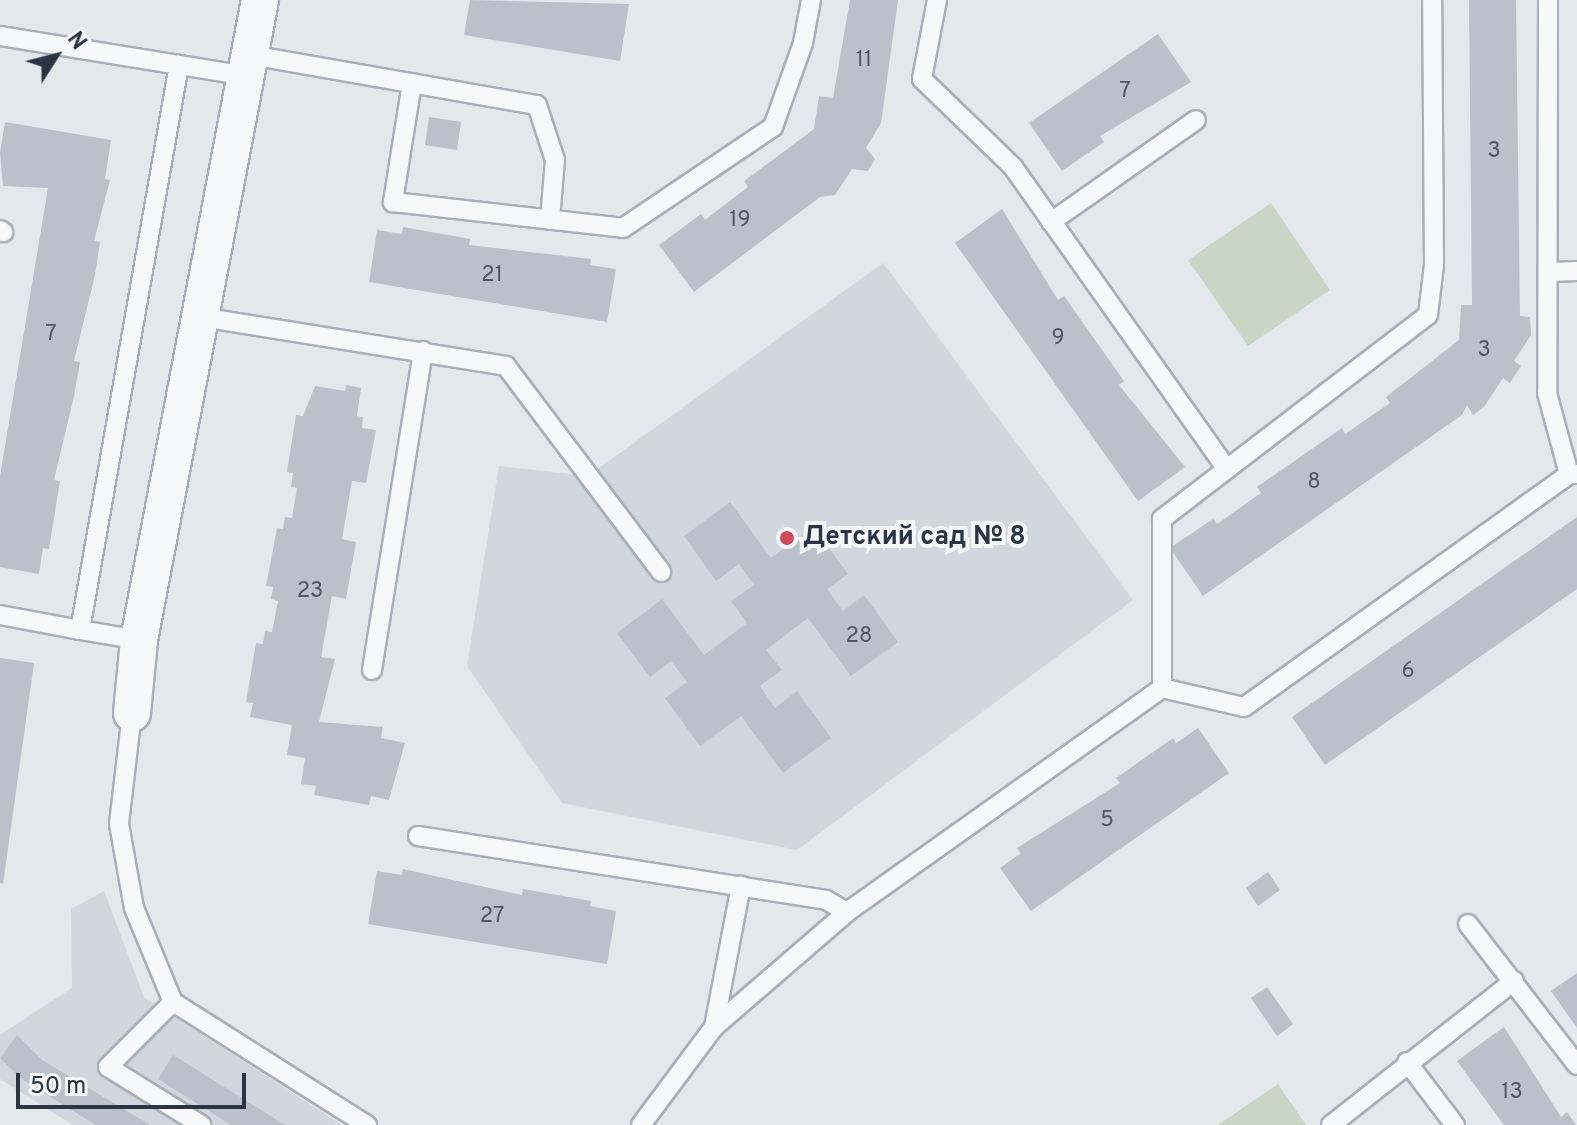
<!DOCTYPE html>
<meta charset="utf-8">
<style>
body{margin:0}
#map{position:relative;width:1577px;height:1125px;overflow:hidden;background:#e4e7ec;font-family:Overpass,sans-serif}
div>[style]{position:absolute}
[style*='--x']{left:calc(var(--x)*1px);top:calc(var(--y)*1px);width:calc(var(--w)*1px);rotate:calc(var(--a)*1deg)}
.built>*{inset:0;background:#d2d6de}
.green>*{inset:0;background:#c9d6c5}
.building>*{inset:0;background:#bbc0ca}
.roads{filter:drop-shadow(2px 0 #a9aeb7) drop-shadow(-2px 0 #a9aeb7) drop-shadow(0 2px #a9aeb7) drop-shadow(0 -2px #a9aeb7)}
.lane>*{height:18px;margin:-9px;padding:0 9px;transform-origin:9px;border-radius:9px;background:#f7f8fa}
.street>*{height:36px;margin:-18px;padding:0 18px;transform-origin:18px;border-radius:18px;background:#f7f8fa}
.dots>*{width:22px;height:22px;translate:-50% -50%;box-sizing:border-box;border:4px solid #f4f6f9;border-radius:50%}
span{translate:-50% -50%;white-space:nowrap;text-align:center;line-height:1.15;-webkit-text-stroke:8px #f4f6f9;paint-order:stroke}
.number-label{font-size:22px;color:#4f5766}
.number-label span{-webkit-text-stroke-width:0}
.poi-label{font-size:26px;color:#2b3445;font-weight:700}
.left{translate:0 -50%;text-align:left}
.north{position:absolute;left:16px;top:16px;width:80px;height:80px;-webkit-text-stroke:6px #f4f6f9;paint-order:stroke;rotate:54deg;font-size:22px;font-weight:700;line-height:32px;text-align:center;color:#2b3445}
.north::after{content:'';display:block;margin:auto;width:28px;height:36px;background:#2b3445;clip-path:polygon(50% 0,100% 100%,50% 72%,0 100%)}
.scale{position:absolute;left:16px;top:1073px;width:230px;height:36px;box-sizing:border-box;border:4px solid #2b3445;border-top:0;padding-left:10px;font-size:24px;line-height:28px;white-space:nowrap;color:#2b3445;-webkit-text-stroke:6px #f4f6f9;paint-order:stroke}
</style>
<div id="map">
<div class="built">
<div style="clip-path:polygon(883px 263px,1133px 600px,797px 850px,562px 803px,467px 666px,499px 466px,588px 476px)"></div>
<div style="clip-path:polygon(104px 891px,144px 997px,342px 1125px,73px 1125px,0 1079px,0 1035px,72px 988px,71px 909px)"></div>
</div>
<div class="green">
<div style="clip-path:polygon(1271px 203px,1330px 290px,1248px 346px,1188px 260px)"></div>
<div style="clip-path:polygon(1278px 1084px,1306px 1125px,1218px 1125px)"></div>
</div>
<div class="building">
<div style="clip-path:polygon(470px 0,629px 4px,620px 61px,464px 35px)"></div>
<div style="clip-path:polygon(850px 0,898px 0,881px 123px,866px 148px,875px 159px,868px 171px,852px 169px,835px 195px,820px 197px,694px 292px,659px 245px,701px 214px,705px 220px,748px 187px,744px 181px,814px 129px,819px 96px,833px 98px)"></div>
<div style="clip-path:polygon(1469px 0,1516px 0,1520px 316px,1530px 317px,1531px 335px,1514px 361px,1521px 366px,1510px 383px,1503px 378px,1484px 407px,1473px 415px,1467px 405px,1462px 415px,1203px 596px,1170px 548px,1213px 519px,1217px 524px,1261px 493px,1257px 487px,1342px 428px,1345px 434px,1390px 403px,1386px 397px,1459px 340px,1461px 305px,1472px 305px,1472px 299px)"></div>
<div style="clip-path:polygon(1158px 34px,1191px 82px,1100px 136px,1104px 142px,1062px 171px,1029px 123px)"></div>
<div style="clip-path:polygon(429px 117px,461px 122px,457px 150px,425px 145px)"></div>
<div style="clip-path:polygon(5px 122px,111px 140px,105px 179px,110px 180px,94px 241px,100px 242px,95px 275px,74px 361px,80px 362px,74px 396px,54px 480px,60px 481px,49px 549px,43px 548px,39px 574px,0 567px,0 476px,48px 188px,3px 186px,0 153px)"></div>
<div style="clip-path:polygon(1002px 209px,1058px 300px,1064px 296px,1124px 381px,1119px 385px,1185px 467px,1138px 501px,955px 243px)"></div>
<div style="clip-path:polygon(403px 227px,470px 239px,469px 245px,591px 259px,590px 265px,616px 269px,607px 322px,369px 282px,377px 230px,402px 234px)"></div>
<div style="clip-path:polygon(346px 385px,361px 388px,357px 416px,363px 417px,362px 428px,376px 430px,366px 483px,352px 481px,342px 539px,356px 542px,346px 599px,332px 596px,321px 657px,335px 659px,319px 722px,383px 727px,381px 738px,405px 743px,389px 800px,371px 796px,369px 805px,314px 795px,316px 786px,301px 784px,305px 758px,287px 755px,292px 725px,250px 717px,253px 703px,246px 702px,256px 643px,263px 644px,265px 631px,272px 632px,278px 601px,271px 599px,273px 587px,266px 586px,277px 528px,283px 529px,285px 517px,292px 518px,297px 488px,291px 487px,293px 473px,287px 472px,296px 415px,303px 416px,315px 386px,345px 391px)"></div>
<div style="clip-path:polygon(730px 502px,771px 558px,813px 527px,848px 574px,827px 589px,843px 611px,864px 595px,898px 642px,851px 676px,808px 618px,766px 650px,782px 670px,760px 686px,775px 708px,797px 691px,831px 738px,783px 773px,741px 716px,700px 746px,665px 698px,687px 682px,671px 661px,650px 677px,617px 633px,662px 599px,704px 655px,747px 623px,731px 601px,754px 585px,739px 564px,716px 581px,684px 536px)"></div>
<div style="clip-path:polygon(1577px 517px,1577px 589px,1325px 765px,1292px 717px)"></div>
<div style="clip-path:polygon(0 658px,34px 663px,3px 884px,0 883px)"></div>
<div style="clip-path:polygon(1198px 728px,1229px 773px,1031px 911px,1000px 868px,1021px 853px,1017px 848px,1120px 783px,1116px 778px,1173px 738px,1176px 743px)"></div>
<div style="clip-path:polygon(403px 869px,522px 895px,523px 889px,591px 901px,590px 906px,616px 911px,607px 964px,368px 924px,377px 871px,402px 875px)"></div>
<div style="clip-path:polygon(1268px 872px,1280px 890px,1258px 906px,1246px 888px)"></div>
<div style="clip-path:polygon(1577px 973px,1577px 1028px,1551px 991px)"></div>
<div style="clip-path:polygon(1267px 987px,1293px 1024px,1277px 1036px,1251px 998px)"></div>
<div style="clip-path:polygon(1504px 1027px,1561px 1117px,1567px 1112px,1576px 1125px,1504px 1125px,1457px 1061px)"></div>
<div style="clip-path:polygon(17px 1035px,42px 1060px,150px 1125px,96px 1125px,23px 1080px,0 1058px)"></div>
<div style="clip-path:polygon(173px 1055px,285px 1125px,231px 1125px,158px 1079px)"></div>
</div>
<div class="roads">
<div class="lane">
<div style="--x:937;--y:0;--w:80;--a:100.8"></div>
<div style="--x:922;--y:79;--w:127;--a:44"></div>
<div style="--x:1013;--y:167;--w:370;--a:54.7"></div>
<div style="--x:1548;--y:0;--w:393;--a:90.1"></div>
<div style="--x:1547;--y:393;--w:84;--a:74.8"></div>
<div style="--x:0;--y:36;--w:250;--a:9.2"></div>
<div style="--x:250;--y:55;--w:291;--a:9.9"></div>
<div style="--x:537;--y:105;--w:58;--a:71.9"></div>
<div style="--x:555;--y:160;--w:60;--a:94.8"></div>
<div style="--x:412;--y:83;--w:121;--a:99.1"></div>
<div style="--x:393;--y:202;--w:231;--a:6.4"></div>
<div style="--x:623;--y:228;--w:181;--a:-34"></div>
<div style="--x:773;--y:127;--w:89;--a:-70.3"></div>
<div style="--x:803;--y:43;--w:44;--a:-79.5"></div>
<div style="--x:1051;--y:222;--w:177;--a:-35.1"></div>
<div style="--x:0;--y:230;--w:4;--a:34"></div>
<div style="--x:1550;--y:272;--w:27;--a:-2"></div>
<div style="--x:201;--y:317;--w:309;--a:9.1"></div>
<div style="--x:506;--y:366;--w:258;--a:53"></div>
<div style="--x:0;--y:615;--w:81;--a:10.6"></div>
<div style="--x:139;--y:640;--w:60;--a:-170.4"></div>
<div style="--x:80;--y:630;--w:574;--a:-80.06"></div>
<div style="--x:372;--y:670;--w:323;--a:-80.9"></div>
<div style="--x:1162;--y:688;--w:169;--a:-90"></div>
<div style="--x:1162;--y:519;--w:335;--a:-37.5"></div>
<div style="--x:1428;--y:315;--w:50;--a:-83.2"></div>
<div style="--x:1434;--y:265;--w:265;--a:-90.4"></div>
<div style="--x:132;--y:713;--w:112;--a:96.7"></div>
<div style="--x:119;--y:824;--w:85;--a:79.9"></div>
<div style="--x:134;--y:908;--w:102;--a:67.5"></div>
<div style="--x:173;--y:1002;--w:230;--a:32.4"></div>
<div style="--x:418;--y:836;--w:413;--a:8.9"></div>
<div style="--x:826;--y:900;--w:24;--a:30"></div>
<div style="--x:1468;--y:924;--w:178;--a:52.3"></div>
<div style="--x:173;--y:1002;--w:92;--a:135"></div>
<div style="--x:108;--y:1067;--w:110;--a:31.9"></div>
<div style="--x:714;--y:1027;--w:144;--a:-79.2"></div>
<div style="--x:1407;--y:1062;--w:79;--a:52.7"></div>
<div style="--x:641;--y:1125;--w:122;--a:-53.3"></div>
<div style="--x:714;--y:1027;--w:176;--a:-40.8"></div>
<div style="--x:847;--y:912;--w:387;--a:-35.4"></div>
<div style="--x:1162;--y:688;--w:84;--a:13"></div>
<div style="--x:1244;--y:707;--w:400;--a:-35.6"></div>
<div style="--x:1569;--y:474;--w:8;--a:0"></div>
<div style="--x:1331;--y:1125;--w:233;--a:-38.2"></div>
</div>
<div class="street">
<div style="--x:132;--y:713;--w:73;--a:-84.5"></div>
<div style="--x:139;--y:640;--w:651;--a:-79.29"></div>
</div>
</div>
<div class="dots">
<div style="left:787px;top:538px;background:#d1495b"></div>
</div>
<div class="number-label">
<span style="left:864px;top:61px">11</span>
<span style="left:1125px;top:92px">7</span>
<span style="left:1494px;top:152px">3</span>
<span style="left:740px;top:221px">19</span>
<span style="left:492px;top:276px">21</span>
<span style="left:51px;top:335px">7</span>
<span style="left:1058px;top:339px">9</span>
<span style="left:1484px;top:351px">3</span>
<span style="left:1314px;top:483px">8</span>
<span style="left:310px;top:592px">23</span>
<span style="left:859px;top:637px">28</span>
<span style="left:1408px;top:672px">6</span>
<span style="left:1107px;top:821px">5</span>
<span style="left:492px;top:917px">27</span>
<span style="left:1512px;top:1093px">13</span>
</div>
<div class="poi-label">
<span class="left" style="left:803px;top:538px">Детский сад № 8</span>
</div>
<div class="north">N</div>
<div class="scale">50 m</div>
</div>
